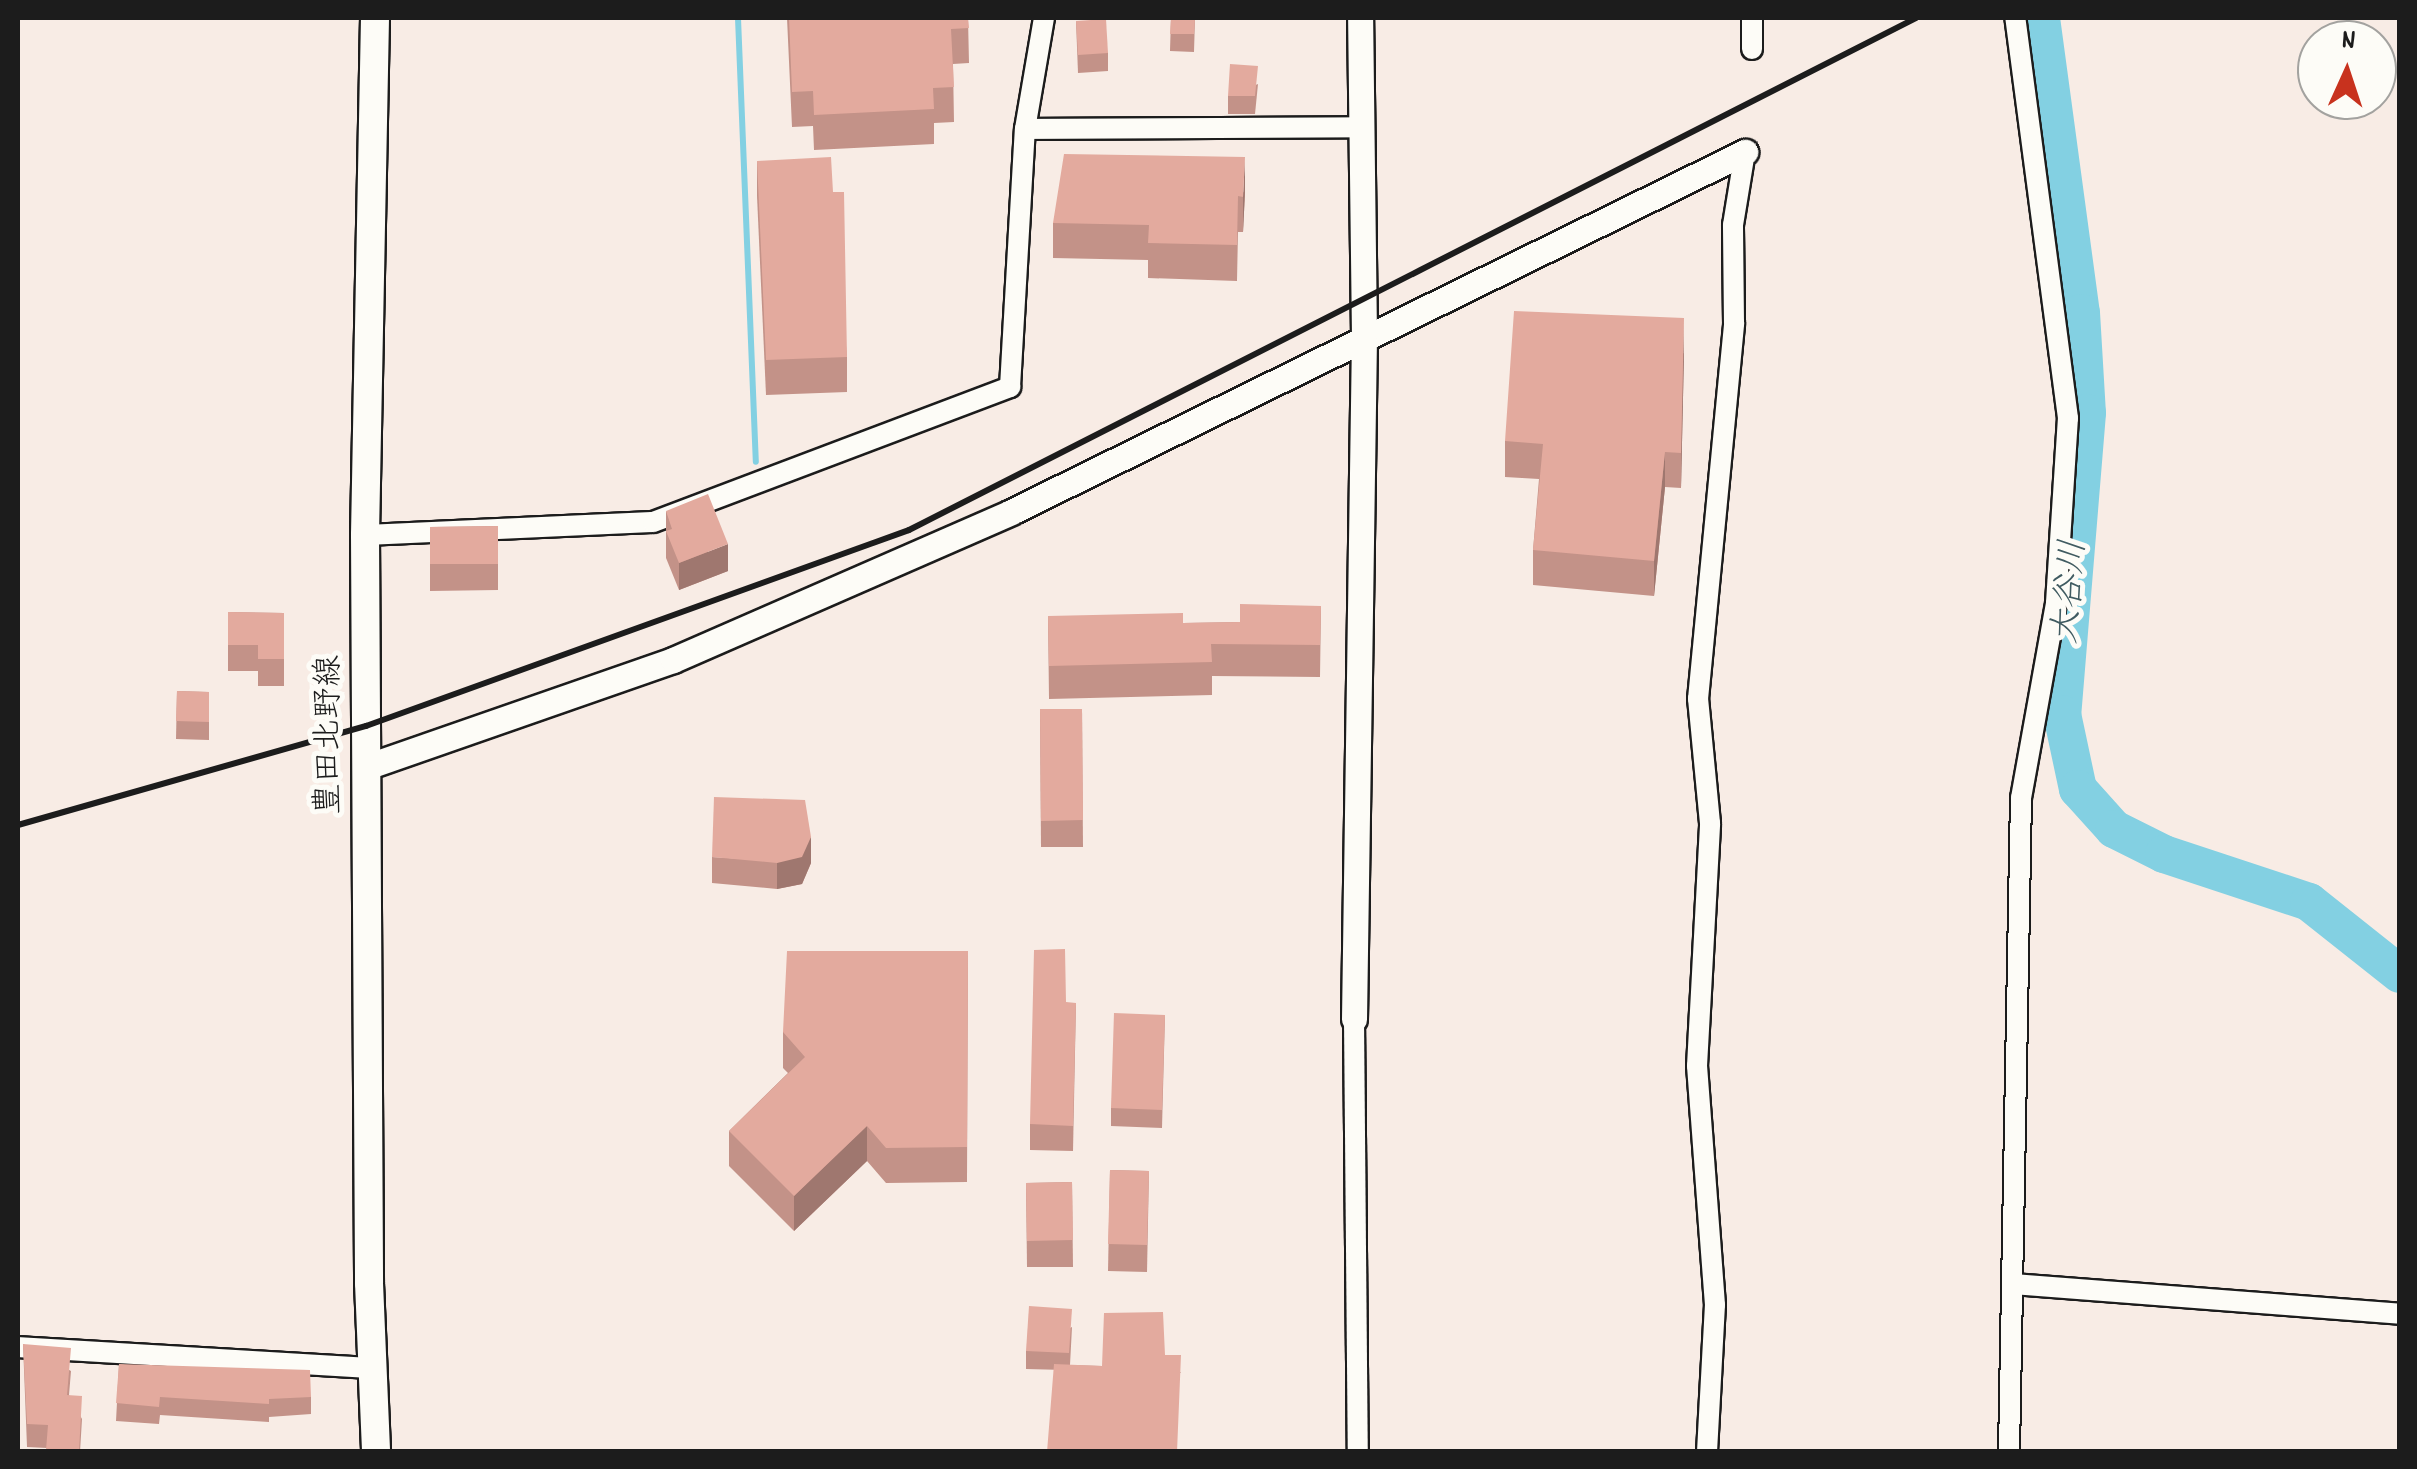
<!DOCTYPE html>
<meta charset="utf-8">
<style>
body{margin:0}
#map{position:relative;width:2417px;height:1469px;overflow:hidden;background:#f8ece5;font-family:Dekko,"Klee One",sans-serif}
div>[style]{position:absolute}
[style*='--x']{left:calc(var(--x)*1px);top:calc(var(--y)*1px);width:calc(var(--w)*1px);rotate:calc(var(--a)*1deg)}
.stream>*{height:6px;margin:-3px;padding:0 3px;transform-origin:3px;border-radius:3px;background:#83d0e2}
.river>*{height:38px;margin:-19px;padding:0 19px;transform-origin:19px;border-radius:19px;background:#83d0e2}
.roads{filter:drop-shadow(2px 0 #1c1c1c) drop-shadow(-2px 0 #1c1c1c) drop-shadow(0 2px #1c1c1c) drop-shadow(0 -2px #1c1c1c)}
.minor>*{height:20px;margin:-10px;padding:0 10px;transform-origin:10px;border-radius:10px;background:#fdfcf7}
.tertiary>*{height:25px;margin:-12.5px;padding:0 12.5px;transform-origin:12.5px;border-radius:12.5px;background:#fdfcf7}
.secondary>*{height:28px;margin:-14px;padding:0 14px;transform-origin:14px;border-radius:14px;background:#fdfcf7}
.rail>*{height:6px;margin:-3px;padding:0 3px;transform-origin:3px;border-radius:3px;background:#1c1c1c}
.wall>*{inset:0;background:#c39288}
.shaded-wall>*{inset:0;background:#9f776f}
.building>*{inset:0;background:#e3aa9e}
span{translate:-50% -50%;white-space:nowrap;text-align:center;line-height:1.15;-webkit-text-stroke:10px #fdfcf7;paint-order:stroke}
.street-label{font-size:32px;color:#1c1c1c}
.water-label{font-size:35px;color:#405b61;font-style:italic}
.frame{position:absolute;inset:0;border:20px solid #1c1c1c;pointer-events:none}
.north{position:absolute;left:2297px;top:20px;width:100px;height:100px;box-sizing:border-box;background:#fdfcf7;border:2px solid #a3a29f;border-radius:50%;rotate:3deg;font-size:28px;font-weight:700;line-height:40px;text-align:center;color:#1c1c1c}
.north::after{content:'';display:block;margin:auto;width:35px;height:45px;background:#c8321e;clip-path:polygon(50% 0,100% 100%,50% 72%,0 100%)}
</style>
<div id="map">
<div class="stream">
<div style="--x:738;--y:18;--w:444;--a:87.7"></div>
</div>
<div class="river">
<div style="--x:2041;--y:18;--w:298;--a:82.3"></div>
<div style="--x:2081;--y:313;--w:100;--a:86.6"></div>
<div style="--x:2087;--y:413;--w:302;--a:94.7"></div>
<div style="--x:2062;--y:714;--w:77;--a:78"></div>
<div style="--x:2078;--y:789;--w:54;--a:48"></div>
<div style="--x:2114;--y:829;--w:56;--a:26.6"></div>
<div style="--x:2164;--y:854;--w:153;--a:18.3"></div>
<div style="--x:2309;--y:902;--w:116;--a:38.4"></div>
</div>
<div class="roads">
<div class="minor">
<div style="--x:1752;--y:18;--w:31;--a:90"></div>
<div style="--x:1025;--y:129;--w:335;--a:-0.3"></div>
<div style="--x:365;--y:535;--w:288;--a:-2.6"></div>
<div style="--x:653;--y:522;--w:382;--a:-20.7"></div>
<div style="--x:1010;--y:387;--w:258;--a:-86.7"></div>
<div style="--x:1025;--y:129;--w:113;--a:-80.3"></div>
<div style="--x:1354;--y:1019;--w:433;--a:89.5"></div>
<div style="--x:2013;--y:1284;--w:388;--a:4.4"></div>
<div style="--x:18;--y:1347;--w:355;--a:3.4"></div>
<div style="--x:1707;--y:1452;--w:147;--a:-86.9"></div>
<div style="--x:1715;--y:1305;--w:240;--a:-94.3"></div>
<div style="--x:1697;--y:1066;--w:243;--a:-86.9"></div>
<div style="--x:1710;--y:823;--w:125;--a:-95.5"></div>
<div style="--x:1698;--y:699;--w:378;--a:-84.5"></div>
<div style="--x:1734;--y:323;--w:98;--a:-90.6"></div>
<div style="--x:1733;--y:225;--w:74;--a:-80.7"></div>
<div style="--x:2009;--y:1452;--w:654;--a:-88.95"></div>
<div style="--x:2021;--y:798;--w:198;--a:-79.8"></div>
<div style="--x:2056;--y:603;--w:185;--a:-86.3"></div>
<div style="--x:2068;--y:418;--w:403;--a:-97.5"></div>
</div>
<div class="tertiary">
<div style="--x:366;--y:767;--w:325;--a:-19.2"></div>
<div style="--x:673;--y:660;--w:369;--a:-23.6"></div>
<div style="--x:1011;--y:512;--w:818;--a:-26.13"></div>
<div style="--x:1354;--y:1019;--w:683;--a:-89.16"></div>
<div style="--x:1364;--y:336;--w:318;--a:-90.7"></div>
</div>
<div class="secondary">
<div style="--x:375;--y:18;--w:517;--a:91.11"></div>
<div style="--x:365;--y:535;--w:748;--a:89.69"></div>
<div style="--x:369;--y:1283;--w:169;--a:87.6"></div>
</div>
</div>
<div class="rail">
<div style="--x:18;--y:825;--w:362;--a:-15.9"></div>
<div style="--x:366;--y:726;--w:577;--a:-19.85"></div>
<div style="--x:909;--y:530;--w:1130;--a:-26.95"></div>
</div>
<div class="wall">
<div style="clip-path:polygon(787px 18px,968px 18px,969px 63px,953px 64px,954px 122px,934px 123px,934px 144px,814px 150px,813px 126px,792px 127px)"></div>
<div style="clip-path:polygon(1171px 18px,1195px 18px,1194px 52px,1170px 51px)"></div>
<div style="clip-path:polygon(1076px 21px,1108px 53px,1108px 71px,1078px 73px)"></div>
<div style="clip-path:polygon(1258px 84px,1255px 114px,1228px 114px,1228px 96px)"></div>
<div style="clip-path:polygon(757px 161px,833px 192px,847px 357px,847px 392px,766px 395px,757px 196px)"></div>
<div style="clip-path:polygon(1245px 192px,1243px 232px,1238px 232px,1237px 281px,1148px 278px,1148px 260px,1053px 258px,1053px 223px)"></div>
<div style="clip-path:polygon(1684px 353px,1681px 488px,1665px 487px,1654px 596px,1533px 585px,1533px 550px,1539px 479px,1505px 477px,1505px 441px)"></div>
<div style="clip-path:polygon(666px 511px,728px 571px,679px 590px,666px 558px)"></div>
<div style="clip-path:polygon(498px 526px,498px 590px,430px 591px,430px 527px)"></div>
<div style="clip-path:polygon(1321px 606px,1320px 677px,1212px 676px,1212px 695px,1049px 699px,1048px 616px,1183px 623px,1240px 622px)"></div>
<div style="clip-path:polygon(228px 612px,284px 613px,284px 686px,258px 686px,258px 671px,228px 671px)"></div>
<div style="clip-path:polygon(177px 691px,209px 692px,209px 740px,176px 739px)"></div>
<div style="clip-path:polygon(1040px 709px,1082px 709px,1083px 847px,1041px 847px)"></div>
<div style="clip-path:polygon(712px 857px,811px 863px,802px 884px,777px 889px,712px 883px)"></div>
<div style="clip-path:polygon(968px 951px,967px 1182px,886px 1183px,867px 1161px,794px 1231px,729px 1166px,729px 1131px,788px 1073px,783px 1068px,783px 1032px)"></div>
<div style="clip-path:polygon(1076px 1003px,1073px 1151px,1030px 1150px,1030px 1124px)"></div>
<div style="clip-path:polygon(1165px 1015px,1162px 1128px,1111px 1126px,1111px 1108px)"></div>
<div style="clip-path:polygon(1110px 1170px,1149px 1171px,1147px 1272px,1108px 1271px)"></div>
<div style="clip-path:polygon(1072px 1182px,1073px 1267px,1027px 1267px,1026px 1183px)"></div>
<div style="clip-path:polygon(1072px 1327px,1070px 1365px,1102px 1366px,1165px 1355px,1181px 1373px,1026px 1369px,1026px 1351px)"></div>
<div style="clip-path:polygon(23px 1344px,71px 1371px,69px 1395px,82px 1419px,80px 1452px,46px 1452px,47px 1448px,27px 1447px)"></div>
<div style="clip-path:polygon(119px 1364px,311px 1397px,311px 1414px,269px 1417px,269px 1422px,160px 1415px,159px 1424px,116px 1421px)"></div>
</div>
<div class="shaded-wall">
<div style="clip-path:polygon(1245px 157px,1245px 192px,1243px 232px,1243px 197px)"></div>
<div style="clip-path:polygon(1684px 318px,1684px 353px,1681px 488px,1681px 453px)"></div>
<div style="clip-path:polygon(1665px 452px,1665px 487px,1654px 596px,1654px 561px)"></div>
<div style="clip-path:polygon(728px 544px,728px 571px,679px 590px,679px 563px)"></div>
<div style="clip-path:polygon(811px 837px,811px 863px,802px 884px,777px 889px,777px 863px)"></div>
<div style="clip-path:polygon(867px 1126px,867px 1161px,794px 1231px,794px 1196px)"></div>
</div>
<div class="building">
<div style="clip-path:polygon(789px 18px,968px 18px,969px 28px,951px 29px,954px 87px,933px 88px,934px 109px,814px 115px,813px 91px,792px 92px)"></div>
<div style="clip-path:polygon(1171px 18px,1195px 18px,1194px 34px,1170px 34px)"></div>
<div style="clip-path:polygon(1106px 19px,1108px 53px,1078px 55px,1076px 21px)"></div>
<div style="clip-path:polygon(1230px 64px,1258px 66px,1255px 96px,1228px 96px)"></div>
<div style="clip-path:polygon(1064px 154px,1245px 157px,1243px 197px,1238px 196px,1237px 245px,1148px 243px,1149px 225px,1053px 223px)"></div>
<div style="clip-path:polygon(831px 157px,833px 192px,844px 192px,847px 357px,766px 360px,757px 161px)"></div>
<div style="clip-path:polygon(1514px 311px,1684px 318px,1681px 453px,1665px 452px,1654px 561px,1533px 550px,1543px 444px,1505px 441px)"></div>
<div style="clip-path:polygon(708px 494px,728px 544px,679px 563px,666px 531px,672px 529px,666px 511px)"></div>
<div style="clip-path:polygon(498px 526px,498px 564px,430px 564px,430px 527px)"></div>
<div style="clip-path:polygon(1240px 604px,1321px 606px,1320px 645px,1211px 644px,1212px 662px,1049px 666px,1048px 616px,1183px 613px,1183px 623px,1240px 622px)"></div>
<div style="clip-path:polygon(228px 612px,284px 613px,284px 659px,258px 659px,258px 645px,228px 645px)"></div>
<div style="clip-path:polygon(177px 691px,209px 692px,209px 722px,176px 721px)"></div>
<div style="clip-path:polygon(1040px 709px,1082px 709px,1083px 820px,1041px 821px)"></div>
<div style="clip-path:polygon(714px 797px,805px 800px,811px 837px,802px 857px,777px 863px,712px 857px)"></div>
<div style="clip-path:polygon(1065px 949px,1066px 1002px,1076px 1003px,1073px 1126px,1030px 1124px,1034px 950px)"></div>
<div style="clip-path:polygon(787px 951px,968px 951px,967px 1147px,886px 1148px,867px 1126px,794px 1196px,729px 1131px,805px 1057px,783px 1032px)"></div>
<div style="clip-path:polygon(1114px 1013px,1165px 1015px,1162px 1110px,1111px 1108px)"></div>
<div style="clip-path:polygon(1110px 1170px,1149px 1171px,1147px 1245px,1108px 1244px)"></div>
<div style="clip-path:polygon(1072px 1182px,1073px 1240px,1027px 1241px,1026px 1183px)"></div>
<div style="clip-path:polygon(1029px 1306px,1072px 1309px,1069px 1353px,1026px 1351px)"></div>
<div style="clip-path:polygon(1163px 1312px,1165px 1355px,1181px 1355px,1177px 1452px,1047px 1452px,1054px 1364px,1102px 1366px,1104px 1313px)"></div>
<div style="clip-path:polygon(23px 1344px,71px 1348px,67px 1395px,82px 1396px,79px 1452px,46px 1450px,48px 1425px,27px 1424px)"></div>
<div style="clip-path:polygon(119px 1364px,310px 1370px,311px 1397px,269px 1399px,269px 1404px,160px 1397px,159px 1407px,116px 1403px)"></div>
</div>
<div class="street-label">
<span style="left:331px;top:735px;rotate:-90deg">豊田北野線</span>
</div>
<div class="water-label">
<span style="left:2072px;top:592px;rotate:-85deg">大谷川</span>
</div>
<div class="frame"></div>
<div class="north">N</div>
</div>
